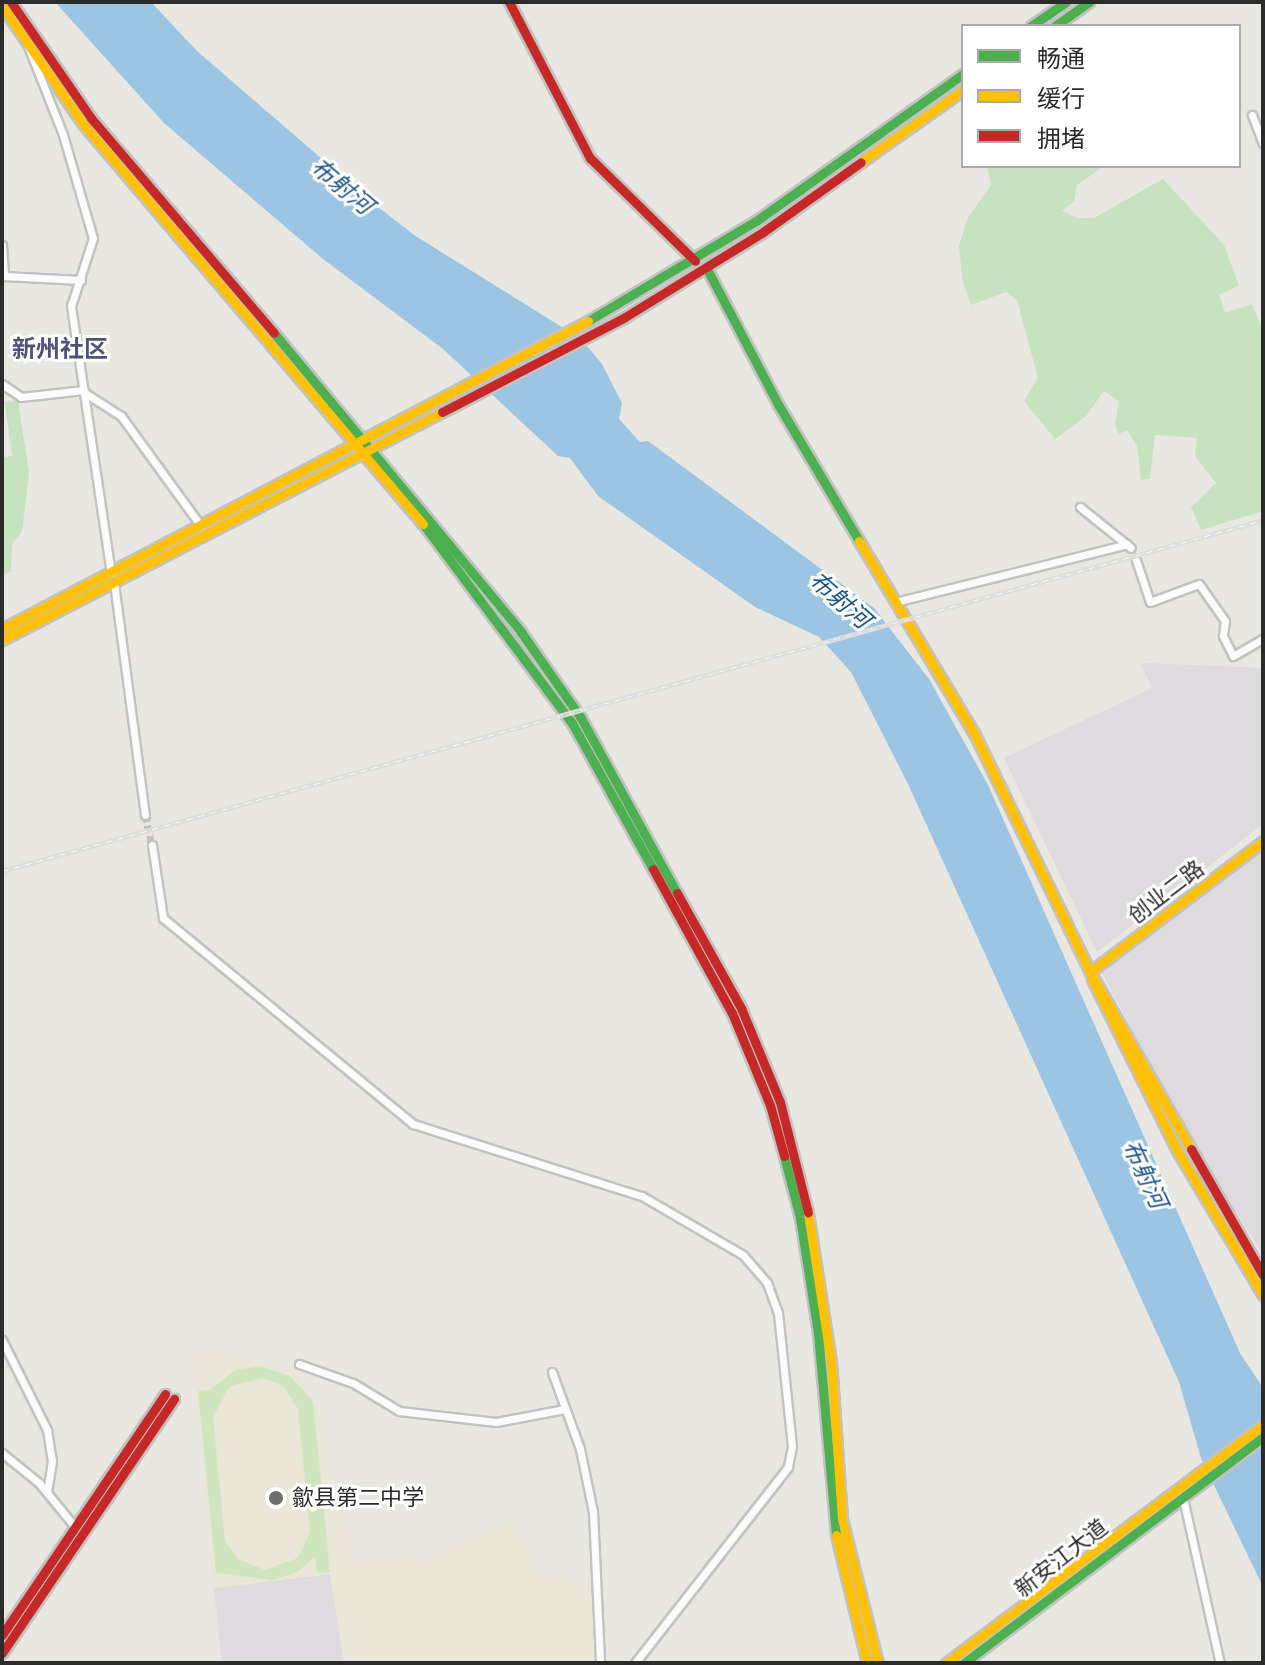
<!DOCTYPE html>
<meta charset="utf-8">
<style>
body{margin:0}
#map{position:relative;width:1265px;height:1665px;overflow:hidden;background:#e8e7e2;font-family:Figtree,"Noto Sans SC",sans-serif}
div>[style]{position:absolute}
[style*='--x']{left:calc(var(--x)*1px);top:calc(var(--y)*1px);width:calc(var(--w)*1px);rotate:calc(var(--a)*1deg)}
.industrial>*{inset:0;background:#dddbdd}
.education>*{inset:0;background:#eae7d8}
.green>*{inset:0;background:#c6e2be}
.pitch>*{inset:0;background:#cfe5bd}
.water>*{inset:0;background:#9cc5e3}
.street-tunnel>*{height:7px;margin-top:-3.5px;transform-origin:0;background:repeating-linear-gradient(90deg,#c2c1bd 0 7px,transparent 0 10.5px)}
.roads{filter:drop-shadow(2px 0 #c2c2c1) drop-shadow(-2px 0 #c2c2c1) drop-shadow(0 2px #c2c2c1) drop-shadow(0 -2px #c2c2c1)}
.street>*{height:7px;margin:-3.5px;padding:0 3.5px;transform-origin:3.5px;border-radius:3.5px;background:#fcfbfb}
.fast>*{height:9px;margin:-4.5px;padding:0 4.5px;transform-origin:4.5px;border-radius:4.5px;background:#4caf50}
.slow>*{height:9px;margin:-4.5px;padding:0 4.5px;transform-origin:4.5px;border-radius:4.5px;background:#ffc107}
.jam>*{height:9px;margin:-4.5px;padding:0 4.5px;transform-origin:4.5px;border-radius:4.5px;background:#c62828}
.rail>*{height:5px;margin-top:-2.5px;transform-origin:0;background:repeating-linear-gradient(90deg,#fff 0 6px,#dededf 0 12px);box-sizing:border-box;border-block:2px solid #dededf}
.dots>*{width:22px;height:22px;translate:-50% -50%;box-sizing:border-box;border:4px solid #fff;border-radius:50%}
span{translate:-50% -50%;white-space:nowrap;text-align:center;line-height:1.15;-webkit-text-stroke:6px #fff;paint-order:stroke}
.street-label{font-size:22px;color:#2b2b2b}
.poi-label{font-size:22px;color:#2b2b2b}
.left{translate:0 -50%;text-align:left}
.water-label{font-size:24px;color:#1b548f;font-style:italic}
.neighbourhood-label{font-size:24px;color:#505078;font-weight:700}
.frame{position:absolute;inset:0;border:4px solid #2b2b2b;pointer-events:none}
.legend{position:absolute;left:961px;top:24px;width:280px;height:144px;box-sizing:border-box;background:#fff;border:2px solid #aaa;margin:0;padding:10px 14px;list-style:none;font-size:24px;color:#2b2b2b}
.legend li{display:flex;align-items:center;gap:16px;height:40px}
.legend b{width:40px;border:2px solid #aaa}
</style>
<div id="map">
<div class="industrial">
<div style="clip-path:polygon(1145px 663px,1263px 668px,1263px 824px,1097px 952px,1004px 758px,1152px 688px,1141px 665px)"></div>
<div style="clip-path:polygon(1263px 847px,1263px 1254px,1193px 1146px,1100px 969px)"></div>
<div style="clip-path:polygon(330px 1574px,344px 1663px,222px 1663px,214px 1588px)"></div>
</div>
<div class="education">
<div style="clip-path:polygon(214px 1350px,296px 1371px,328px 1428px,335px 1486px,345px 1486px,353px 1562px,411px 1553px,418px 1562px,514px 1517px,543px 1577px,572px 1575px,573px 1583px,592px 1581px,597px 1663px,344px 1663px,330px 1574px,214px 1588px,192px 1355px)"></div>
</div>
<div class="green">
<div style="clip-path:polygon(987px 166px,1104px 166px,1077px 185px,1074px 201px,1062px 211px,1077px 218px,1094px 218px,1163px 179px,1224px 245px,1239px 286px,1219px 294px,1225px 313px,1252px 304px,1263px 332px,1263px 511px,1201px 530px,1191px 507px,1216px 483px,1195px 456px,1197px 438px,1155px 435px,1150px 479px,1141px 480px,1137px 446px,1127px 430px,1119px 434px,1115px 425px,1119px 401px,1104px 391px,1086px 416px,1055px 439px,1024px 401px,1038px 378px,1017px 300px,1006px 292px,971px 305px,963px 283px,959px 246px,967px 219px,991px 185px)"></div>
<div style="clip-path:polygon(18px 401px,29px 473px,22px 531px,12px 544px,11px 572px,2px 574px,2px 458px,12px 456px,5px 402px)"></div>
</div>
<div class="pitch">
<div style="clip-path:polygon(evenodd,260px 1366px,290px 1376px,313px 1401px,330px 1572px,317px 1573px,315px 1557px,297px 1572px,273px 1580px,216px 1573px,198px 1391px,210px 1390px,235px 1370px,260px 1366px,264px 1378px,283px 1386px,298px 1409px,310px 1532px,298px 1558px,265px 1570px,238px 1559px,225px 1541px,213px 1417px,230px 1386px,264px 1378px)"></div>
</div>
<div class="water">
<div style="clip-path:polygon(55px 2px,151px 2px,197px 51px,373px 203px,414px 235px,581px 339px,602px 364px,622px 403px,619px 419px,640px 442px,648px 441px,874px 608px,929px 679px,988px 785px,1240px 1353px,1263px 1388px,1263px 1587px,1201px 1458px,1179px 1382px,908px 784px,851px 672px,819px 637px,755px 607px,598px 496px,570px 458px,558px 456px,443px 349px,323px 259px,164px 123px)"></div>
</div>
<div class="street-tunnel">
<div style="--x:145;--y:815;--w:31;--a:77"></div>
</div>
<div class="roads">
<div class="street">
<div style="--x:28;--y:46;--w:96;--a:68.5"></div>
<div style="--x:63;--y:135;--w:107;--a:73.8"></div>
<div style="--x:93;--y:238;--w:71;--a:107.9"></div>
<div style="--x:71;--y:306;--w:270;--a:81.5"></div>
<div style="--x:1252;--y:115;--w:30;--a:69"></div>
<div style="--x:2;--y:245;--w:31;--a:86"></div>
<div style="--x:4;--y:276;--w:77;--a:3"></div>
<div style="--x:2;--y:384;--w:23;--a:34"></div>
<div style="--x:21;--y:397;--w:63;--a:-6.3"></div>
<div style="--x:85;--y:393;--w:43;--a:32.6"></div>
<div style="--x:121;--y:416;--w:136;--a:54"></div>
<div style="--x:1080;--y:507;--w:65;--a:38.8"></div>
<div style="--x:1136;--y:560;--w:44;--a:71.6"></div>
<div style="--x:1150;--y:602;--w:52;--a:-20.2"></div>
<div style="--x:1199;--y:584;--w:45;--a:54.9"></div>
<div style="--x:1225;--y:621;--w:15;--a:98"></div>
<div style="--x:1223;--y:636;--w:22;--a:63"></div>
<div style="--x:1233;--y:656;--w:34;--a:-30"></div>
<div style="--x:114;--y:583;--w:234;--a:82.4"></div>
<div style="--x:895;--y:602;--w:239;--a:-14"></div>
<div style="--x:152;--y:845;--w:74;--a:81.4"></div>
<div style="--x:163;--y:918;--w:324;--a:39.5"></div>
<div style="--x:413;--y:1124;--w:240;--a:17.5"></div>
<div style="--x:642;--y:1196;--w:117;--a:30.3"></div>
<div style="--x:743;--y:1255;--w:37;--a:49"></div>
<div style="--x:767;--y:1283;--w:32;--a:70"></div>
<div style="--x:778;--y:1313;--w:134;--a:84"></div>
<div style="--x:792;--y:1446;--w:21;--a:101"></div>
<div style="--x:788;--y:1467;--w:249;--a:128"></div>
<div style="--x:2;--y:1340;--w:101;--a:63.4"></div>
<div style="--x:47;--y:1430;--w:31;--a:81"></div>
<div style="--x:52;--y:1461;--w:31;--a:99"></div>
<div style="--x:299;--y:1364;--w:57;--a:19.4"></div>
<div style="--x:353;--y:1383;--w:54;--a:31.3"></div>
<div style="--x:399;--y:1411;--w:98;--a:6.5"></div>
<div style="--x:496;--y:1422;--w:70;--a:-10.7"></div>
<div style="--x:552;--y:1372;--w:82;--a:70"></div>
<div style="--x:580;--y:1449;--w:64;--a:78.3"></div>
<div style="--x:593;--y:1512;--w:151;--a:87.3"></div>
<div style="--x:2;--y:1453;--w:48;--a:39"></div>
<div style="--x:39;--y:1483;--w:57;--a:50.7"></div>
<div style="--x:1183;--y:1498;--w:169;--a:77.4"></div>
</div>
<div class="fast">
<div style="--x:1031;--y:26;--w:42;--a:-34.4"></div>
<div style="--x:1055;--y:26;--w:42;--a:-35.2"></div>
<div style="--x:707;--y:269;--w:155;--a:62.3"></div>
<div style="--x:779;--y:406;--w:157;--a:59.3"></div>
<div style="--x:588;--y:321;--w:196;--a:-30.8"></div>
<div style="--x:756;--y:221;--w:254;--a:-35.4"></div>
<div style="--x:274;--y:333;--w:388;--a:50.4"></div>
<div style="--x:521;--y:632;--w:105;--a:55.1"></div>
<div style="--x:581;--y:718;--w:200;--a:61.3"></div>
<div style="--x:423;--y:524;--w:249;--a:53.2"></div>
<div style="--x:572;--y:723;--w:167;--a:61"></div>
<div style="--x:784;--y:1156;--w:64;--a:75.5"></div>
<div style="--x:800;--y:1218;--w:116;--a:81.1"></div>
<div style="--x:818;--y:1333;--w:203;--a:84.9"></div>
<div style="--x:964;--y:1663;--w:375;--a:-37.1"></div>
</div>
<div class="slow">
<div style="--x:2;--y:6;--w:143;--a:55.5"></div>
<div style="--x:83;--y:124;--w:525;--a:49.64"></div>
<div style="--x:861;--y:162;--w:125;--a:-35.2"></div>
<div style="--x:859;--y:541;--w:224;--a:59.1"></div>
<div style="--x:974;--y:733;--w:266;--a:64.1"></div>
<div style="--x:1090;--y:972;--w:204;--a:60.3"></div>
<div style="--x:2;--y:629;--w:662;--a:-27.73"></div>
<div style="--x:2;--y:640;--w:496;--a:-27.4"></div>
<div style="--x:1090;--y:972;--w:217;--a:-37.1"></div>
<div style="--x:1092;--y:979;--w:193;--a:63.6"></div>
<div style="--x:1178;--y:1152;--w:166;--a:59.3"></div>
<div style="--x:808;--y:1213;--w:150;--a:81.2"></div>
<div style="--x:831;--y:1361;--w:158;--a:86"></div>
<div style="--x:842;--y:1519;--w:148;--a:76"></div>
<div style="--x:836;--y:1535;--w:132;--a:76.4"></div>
<div style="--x:946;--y:1663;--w:396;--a:-36.9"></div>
</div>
<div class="jam">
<div style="--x:11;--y:2;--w:141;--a:55.4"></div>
<div style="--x:91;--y:118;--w:282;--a:49.6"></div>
<div style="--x:509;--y:2;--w:176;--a:62.6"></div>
<div style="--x:590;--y:158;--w:147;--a:44.4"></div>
<div style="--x:442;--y:412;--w:206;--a:-27.4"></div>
<div style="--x:625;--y:317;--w:162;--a:-31.6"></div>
<div style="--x:763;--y:232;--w:120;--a:-35.5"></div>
<div style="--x:653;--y:869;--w:164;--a:61.3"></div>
<div style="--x:732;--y:1013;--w:100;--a:67.6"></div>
<div style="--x:770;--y:1105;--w:53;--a:74.6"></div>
<div style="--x:677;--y:893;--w:132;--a:60.9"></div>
<div style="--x:741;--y:1008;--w:102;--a:67.5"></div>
<div style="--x:780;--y:1102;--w:114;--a:75.8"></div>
<div style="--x:1191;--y:1149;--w:145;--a:60.3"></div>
<div style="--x:2;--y:1635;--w:291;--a:-55.9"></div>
<div style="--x:2;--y:1653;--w:307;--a:-55.9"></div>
</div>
</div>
<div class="rail">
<div style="--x:2;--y:871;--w:1309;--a:-15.55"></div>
</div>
<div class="dots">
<div style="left:276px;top:1498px;background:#6d6d6b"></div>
</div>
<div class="street-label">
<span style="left:1166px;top:892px;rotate:-37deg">创业二路</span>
<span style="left:1061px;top:1558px;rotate:-38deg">新安江大道</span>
</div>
<div class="poi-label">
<span class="left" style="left:292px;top:1498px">歙县第二中学</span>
</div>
<div class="water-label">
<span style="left:342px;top:186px;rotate:40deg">布射河</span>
<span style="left:840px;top:600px;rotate:41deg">布射河</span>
<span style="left:1145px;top:1174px;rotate:65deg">布射河</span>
</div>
<div class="neighbourhood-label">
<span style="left:60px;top:349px">新州社区</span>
</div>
<div class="frame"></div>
<ul class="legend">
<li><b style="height:10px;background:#4caf50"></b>畅通</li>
<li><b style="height:10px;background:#ffc107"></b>缓行</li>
<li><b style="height:10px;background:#c62828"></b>拥堵</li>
</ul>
</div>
